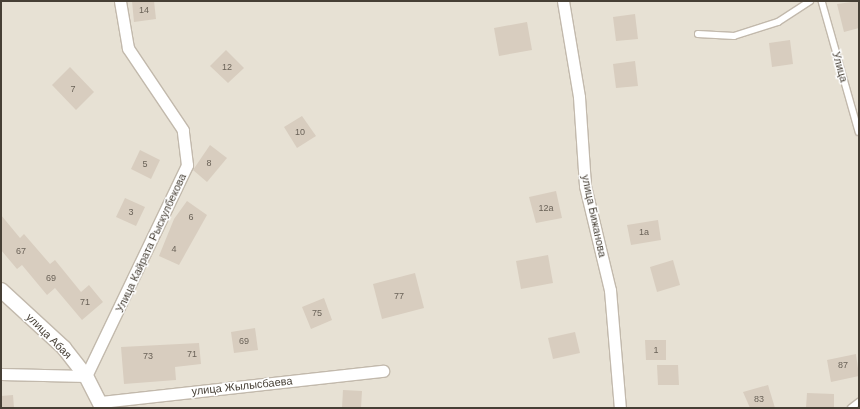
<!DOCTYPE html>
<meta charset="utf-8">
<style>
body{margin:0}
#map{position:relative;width:860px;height:409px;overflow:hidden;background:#f3efe6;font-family:Helvetica,sans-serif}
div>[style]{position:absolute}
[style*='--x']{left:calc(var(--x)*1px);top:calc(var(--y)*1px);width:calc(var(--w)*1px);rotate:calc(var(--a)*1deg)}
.residential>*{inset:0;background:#e7e1d4}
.building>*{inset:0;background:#d8cdbf}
.roads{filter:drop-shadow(1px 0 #c2b9ac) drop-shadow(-1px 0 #c2b9ac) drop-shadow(0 1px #c2b9ac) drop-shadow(0 -1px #c2b9ac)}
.service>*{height:5.5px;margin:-2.75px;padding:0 2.75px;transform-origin:2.75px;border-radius:2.75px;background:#fff}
.minor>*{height:11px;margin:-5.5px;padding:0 5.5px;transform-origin:5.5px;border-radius:5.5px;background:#fff}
.tertiary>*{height:14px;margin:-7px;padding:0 7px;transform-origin:7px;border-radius:7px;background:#fff}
span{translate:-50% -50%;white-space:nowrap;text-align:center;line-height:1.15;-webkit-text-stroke:3px #fff;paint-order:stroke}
.number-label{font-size:9px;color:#6a6258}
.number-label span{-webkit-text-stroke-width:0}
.street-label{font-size:11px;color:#463f35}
.frame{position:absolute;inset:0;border:2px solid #463f35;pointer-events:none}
</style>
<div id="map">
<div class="residential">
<div style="clip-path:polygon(1px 1px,859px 1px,859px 408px,1px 408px)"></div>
</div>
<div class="building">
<div style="clip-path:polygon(132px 1px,154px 1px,156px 19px,134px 22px)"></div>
<div style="clip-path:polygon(859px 1px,859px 28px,844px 32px,837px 4px)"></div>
<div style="clip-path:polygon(635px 14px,638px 39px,616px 41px,613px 17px)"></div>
<div style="clip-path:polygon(527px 22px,532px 50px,499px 56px,494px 28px)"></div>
<div style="clip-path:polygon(790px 40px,793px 64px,772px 67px,769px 43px)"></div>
<div style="clip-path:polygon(226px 50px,244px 68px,228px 83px,210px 66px)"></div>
<div style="clip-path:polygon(635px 61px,638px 86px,616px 88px,613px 64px)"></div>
<div style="clip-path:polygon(70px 67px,94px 92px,76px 110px,52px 85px)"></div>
<div style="clip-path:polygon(302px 116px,316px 136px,297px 148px,284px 127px)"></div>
<div style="clip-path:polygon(210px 145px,227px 158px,207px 182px,193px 170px)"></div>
<div style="clip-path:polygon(140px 150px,160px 160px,151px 179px,131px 169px)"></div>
<div style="clip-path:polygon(556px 191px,562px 218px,536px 223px,529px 197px)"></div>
<div style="clip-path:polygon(125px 198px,145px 207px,136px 226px,116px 217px)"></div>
<div style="clip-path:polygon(187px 201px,207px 215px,179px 265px,159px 256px,174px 219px)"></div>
<div style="clip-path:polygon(1px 215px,20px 238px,24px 234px,50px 264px,55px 260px,81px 292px,89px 285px,103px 302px,82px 320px,55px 288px,47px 295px,22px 265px,17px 269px,1px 250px)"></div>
<div style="clip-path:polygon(658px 220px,661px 240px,631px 245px,627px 225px)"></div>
<div style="clip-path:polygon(548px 255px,553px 283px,521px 289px,516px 261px)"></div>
<div style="clip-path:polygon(673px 260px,680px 285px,657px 292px,650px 267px)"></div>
<div style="clip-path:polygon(415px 273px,424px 308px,382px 319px,373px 284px)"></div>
<div style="clip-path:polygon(324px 298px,332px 320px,311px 329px,302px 307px)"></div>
<div style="clip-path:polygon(255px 328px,258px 350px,234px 353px,231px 332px)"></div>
<div style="clip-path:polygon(575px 332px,580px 353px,553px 359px,548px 338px)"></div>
<div style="clip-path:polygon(645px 340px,666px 340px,666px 360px,646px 360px)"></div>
<div style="clip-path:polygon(199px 343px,201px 364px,175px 367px,176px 380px,124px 384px,121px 347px)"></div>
<div style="clip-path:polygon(856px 354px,859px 376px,831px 382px,827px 360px)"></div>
<div style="clip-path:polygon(657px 365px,678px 365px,679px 385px,658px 385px)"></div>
<div style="clip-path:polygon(768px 385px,775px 408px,750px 408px,743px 392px)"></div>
<div style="clip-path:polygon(343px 390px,362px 391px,361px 408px,342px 408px)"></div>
<div style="clip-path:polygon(807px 393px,834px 394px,834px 408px,806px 408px)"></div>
<div style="clip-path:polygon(13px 395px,14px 408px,1px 408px,1px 396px)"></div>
</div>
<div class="roads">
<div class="service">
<div style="--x:822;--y:1;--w:136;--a:74.2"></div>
<div style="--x:698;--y:34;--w:36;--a:3"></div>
<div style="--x:734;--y:36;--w:46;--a:-17.7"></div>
<div style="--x:778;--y:22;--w:38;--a:-33"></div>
<div style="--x:851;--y:408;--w:10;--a:-37"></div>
</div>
<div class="minor">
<div style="--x:563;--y:1;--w:97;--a:80.5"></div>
<div style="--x:579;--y:97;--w:89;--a:86.1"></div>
<div style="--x:585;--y:186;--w:107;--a:76.5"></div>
<div style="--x:610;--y:290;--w:118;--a:85.2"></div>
<div style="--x:1;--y:374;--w:85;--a:1.3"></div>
<div style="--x:86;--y:376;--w:234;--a:-64.4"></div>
<div style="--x:187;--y:165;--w:35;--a:-97"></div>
<div style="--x:183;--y:130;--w:99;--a:-123.9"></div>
<div style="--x:128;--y:48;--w:48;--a:-99.7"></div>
<div style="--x:101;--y:402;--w:284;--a:-6.3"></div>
</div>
<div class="tertiary">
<div style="--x:1;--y:290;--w:86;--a:42.6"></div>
<div style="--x:64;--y:348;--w:36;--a:52"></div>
<div style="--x:86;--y:376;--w:36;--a:63"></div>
</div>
</div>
<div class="number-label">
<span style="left:144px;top:10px">14</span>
<span style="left:227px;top:67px">12</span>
<span style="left:73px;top:89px">7</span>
<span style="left:300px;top:132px">10</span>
<span style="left:209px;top:163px">8</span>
<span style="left:145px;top:164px">5</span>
<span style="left:546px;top:208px">12а</span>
<span style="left:131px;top:212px">3</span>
<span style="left:191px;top:217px">6</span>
<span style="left:644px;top:232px">1а</span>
<span style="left:174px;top:249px">4</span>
<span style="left:21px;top:251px">67</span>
<span style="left:51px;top:278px">69</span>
<span style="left:399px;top:296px">77</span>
<span style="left:85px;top:302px">71</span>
<span style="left:317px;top:313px">75</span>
<span style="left:244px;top:341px">69</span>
<span style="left:656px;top:350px">1</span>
<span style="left:192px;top:354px">71</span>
<span style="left:148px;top:356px">73</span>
<span style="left:843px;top:365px">87</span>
<span style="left:759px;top:399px">83</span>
</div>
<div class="street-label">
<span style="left:840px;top:67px;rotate:74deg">Улица</span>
<span style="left:594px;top:216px;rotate:78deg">улица Бижанова</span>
<span style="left:151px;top:243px;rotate:-65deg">Улица Кайрата Рыскулбекова</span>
<span style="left:49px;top:336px;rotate:45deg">улица Абая</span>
<span style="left:242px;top:386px;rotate:-6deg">улица Жылысбаева</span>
</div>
<div class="frame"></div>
</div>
